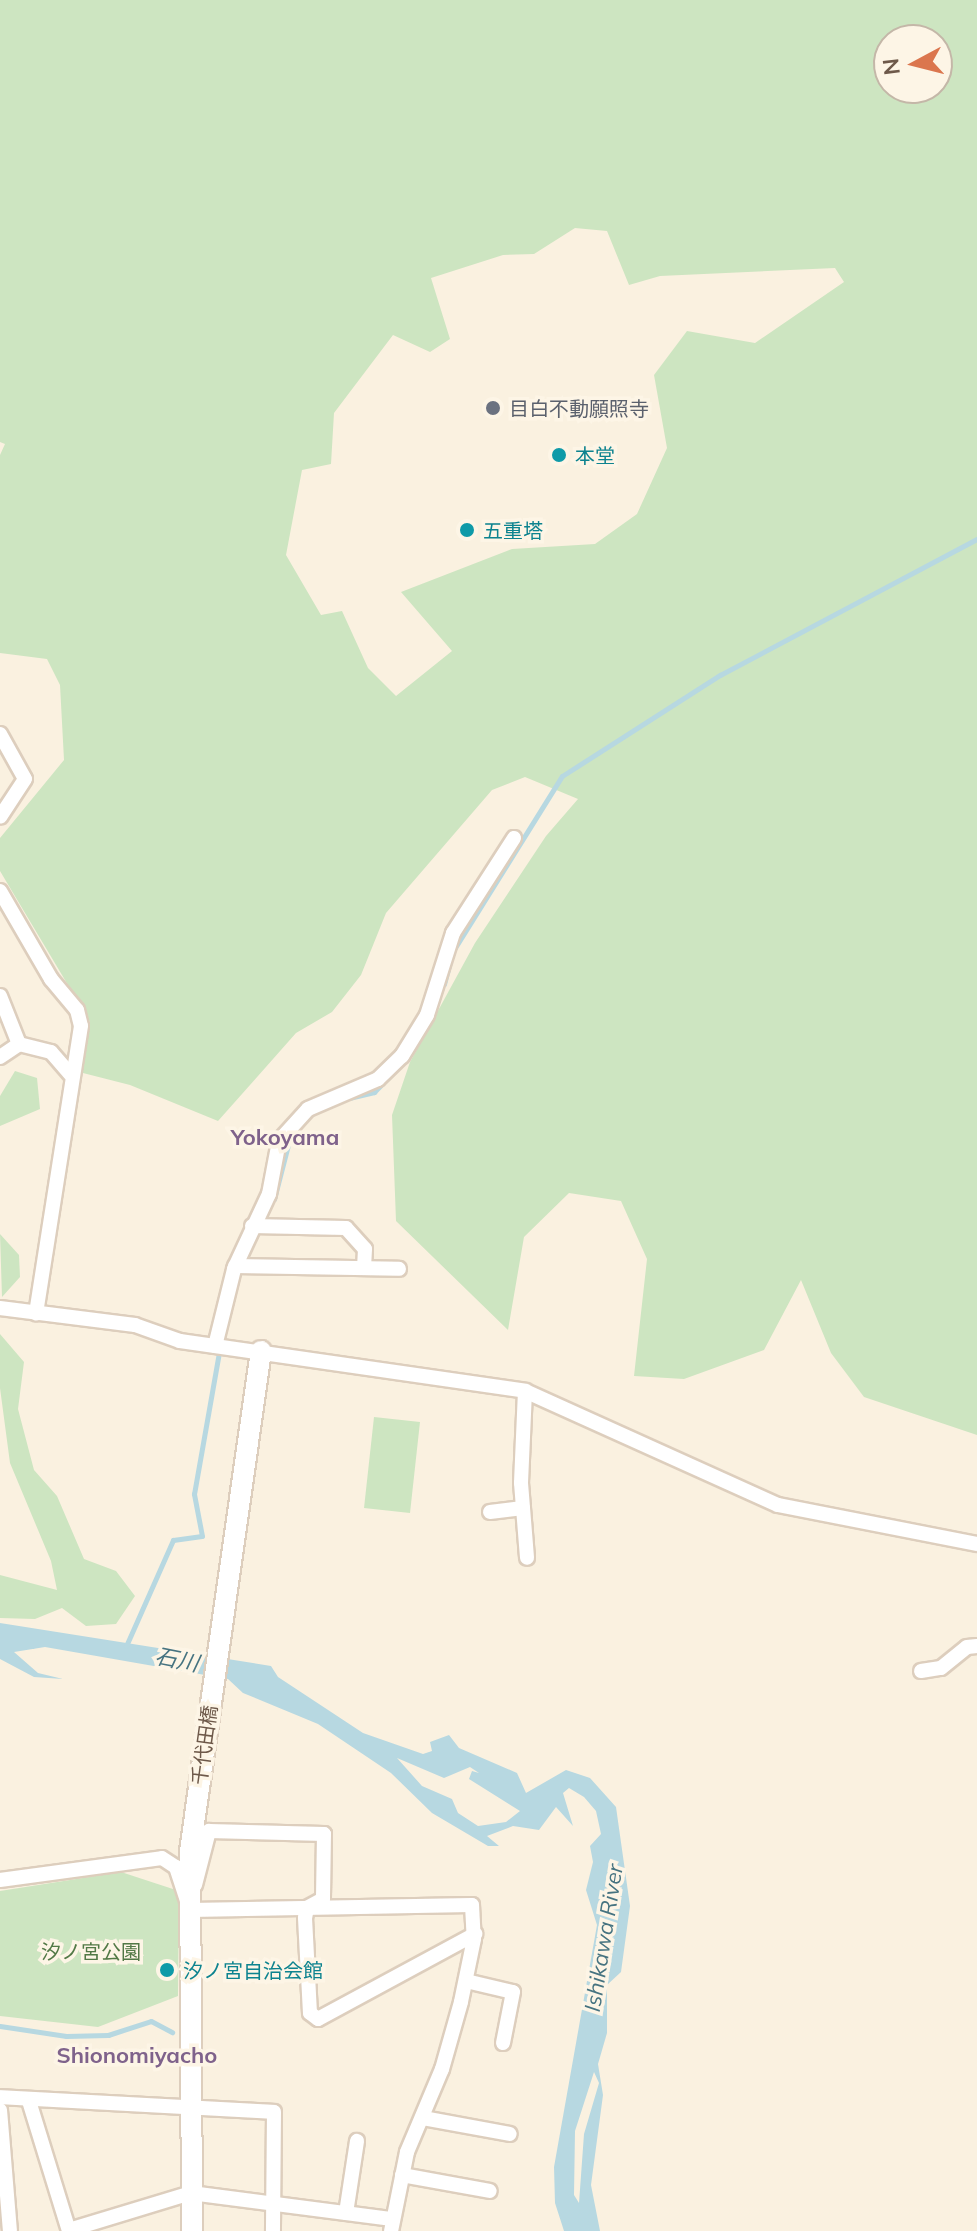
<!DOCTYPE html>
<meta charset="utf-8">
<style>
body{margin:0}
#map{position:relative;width:977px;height:2231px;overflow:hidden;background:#faf1e0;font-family:Mulish,"Noto Sans JP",sans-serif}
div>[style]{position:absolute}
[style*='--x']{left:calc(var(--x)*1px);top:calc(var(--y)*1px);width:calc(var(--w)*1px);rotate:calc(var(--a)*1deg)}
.green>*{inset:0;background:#cde5c1}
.water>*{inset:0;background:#b7d8e1}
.stream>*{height:5px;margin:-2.5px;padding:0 2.5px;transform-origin:2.5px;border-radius:2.5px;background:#b7d8e1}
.roads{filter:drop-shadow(2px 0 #ddcebd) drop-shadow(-2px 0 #ddcebd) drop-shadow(0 2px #ddcebd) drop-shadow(0 -2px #ddcebd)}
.street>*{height:14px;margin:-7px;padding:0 7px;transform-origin:7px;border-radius:7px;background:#fff}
.secondary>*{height:20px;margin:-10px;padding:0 10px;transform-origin:10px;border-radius:10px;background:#fff}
.dots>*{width:22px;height:22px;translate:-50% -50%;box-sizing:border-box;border:4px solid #fdf5e6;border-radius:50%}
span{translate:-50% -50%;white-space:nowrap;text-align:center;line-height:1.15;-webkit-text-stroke:7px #fdf5e6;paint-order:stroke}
.worship-label{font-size:20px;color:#5b616d}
.left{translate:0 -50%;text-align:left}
.culture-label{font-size:20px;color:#0d838f}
.street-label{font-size:20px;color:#6e594a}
.park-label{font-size:20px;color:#527946}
.neighbourhood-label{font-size:22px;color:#7f628b;font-weight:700}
.water-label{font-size:22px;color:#467380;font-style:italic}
.north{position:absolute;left:873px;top:24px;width:80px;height:80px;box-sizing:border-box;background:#fdf5e6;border:2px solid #c4b7a8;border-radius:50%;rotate:263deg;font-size:22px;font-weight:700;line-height:32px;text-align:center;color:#6e594a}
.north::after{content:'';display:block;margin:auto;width:28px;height:36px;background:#db764e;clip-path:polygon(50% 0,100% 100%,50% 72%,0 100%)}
</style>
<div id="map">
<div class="green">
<div style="clip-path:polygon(evenodd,0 0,977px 0,977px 1435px,864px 1397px,831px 1353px,801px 1280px,764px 1350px,684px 1379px,634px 1376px,647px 1259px,621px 1201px,569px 1193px,524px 1237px,508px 1330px,396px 1221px,392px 1115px,410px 1062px,475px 943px,546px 836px,578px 799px,525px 777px,492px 790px,386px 913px,361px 975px,332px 1012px,296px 1033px,218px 1121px,130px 1085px,79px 1072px,90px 1022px,0 871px,0 838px,64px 760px,60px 685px,47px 659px,0 653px,0 455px,5px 444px,0 442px,0 0,889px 40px,937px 40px,937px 88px,889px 88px,889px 40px,0 0,575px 228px,607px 231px,629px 285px,660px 276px,835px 268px,844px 282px,755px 343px,687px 331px,654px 375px,667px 448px,637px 514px,595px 544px,512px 549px,401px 592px,452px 651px,396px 696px,368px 668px,342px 611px,321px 615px,286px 555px,302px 470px,331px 464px,334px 413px,393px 335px,430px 352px,450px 339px,431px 278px,503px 255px,534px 254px,575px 228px)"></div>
<div style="clip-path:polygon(15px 1071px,37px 1078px,40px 1109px,0 1126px,0 1096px)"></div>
<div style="clip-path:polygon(0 1234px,19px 1255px,20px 1277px,2px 1297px)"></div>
<div style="clip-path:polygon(0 1334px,24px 1362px,18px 1409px,34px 1470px,57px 1496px,84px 1559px,116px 1571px,135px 1596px,116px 1624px,86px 1626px,62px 1608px,35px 1619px,0 1618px,0 1575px,57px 1590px,51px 1561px,10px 1463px,0 1388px)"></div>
<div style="clip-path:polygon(374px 1417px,420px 1422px,410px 1513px,364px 1508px)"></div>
<div style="clip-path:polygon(121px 1872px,179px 1891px,178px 1996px,98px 2027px,0 2016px,0 1891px)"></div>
</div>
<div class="water">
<div style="clip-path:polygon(evenodd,0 1623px,271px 1666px,278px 1677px,363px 1733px,423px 1754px,432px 1751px,430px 1742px,449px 1735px,459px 1748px,517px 1773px,526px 1793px,566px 1770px,590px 1778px,616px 1807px,630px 1906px,621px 1972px,607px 1985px,607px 2033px,598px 2064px,603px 2095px,591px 2185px,600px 2231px,564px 2231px,555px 2203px,554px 2167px,597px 1925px,586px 1890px,593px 1862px,590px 1846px,601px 1834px,596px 1811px,584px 1797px,569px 1788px,563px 1793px,573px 1826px,556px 1807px,539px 1830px,513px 1826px,487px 1836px,499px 1846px,488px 1846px,432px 1813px,391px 1773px,318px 1724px,243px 1693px,228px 1679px,45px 1647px,14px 1652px,38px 1673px,63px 1679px,34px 1677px,0 1659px,0 1623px,397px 1758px,444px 1778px,470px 1767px,479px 1773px,472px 1771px,469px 1779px,520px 1811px,506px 1822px,478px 1826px,458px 1813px,452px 1799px,422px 1786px,397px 1758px,0 1623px,594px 2072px,599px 2083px,584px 2134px,579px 2203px,574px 2195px,575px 2131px,594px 2072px)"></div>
</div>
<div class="stream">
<div style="--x:444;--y:984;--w:34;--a:-75"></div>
<div style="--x:453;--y:951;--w:206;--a:-58.1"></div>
<div style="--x:562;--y:776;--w:188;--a:-32.6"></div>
<div style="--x:720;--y:675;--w:291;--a:-27.9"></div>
<div style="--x:349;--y:1098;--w:26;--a:-13"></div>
<div style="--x:374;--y:1092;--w:48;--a:-45"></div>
<div style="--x:274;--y:1199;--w:64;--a:-75.5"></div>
<div style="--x:126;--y:1646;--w:116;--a:-66.1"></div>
<div style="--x:173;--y:1540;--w:29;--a:-8"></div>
<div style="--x:202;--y:1536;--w:43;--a:-100.8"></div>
<div style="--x:194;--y:1494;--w:149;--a:-80"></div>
<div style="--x:0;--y:2026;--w:67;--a:8.6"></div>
<div style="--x:66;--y:2036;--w:42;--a:-1.4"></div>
<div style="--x:108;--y:2035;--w:45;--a:-18"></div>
<div style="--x:151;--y:2021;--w:24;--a:28"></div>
</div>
<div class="roads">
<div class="street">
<div style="--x:0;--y:734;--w:51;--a:60.9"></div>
<div style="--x:25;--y:779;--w:45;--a:123.3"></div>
<div style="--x:0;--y:891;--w:102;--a:59.9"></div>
<div style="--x:51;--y:979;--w:40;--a:50"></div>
<div style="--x:77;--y:1010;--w:16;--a:76"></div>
<div style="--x:81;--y:1026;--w:291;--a:98.9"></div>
<div style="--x:0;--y:996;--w:52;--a:68.4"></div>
<div style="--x:19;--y:1044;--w:33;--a:14"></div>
<div style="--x:51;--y:1052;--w:29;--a:49"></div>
<div style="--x:0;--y:1057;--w:23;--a:-34"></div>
<div style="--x:252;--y:1226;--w:94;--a:1.2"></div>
<div style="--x:346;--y:1228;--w:28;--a:48"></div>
<div style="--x:365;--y:1249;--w:19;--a:93"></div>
<div style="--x:235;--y:1266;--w:164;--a:1"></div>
<div style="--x:0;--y:1308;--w:136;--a:7.2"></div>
<div style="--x:135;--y:1325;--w:48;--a:19.6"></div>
<div style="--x:180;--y:1341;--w:349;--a:8.2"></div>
<div style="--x:525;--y:1391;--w:277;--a:24.3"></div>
<div style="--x:778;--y:1505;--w:203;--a:11.1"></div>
<div style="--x:215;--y:1346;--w:79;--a:-76.1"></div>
<div style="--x:234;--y:1269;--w:83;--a:-65"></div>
<div style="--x:269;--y:1194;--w:54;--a:-79.3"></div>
<div style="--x:279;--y:1141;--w:43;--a:-47.8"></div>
<div style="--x:308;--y:1109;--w:76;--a:-23.2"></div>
<div style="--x:378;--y:1079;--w:33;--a:-44"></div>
<div style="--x:402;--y:1056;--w:48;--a:-58.6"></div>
<div style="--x:427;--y:1015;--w:86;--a:-72.4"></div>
<div style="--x:453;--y:933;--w:113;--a:-57.3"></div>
<div style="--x:525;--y:1391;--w:92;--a:92.5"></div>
<div style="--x:521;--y:1483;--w:75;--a:85.4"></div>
<div style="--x:490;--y:1512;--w:33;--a:-7"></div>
<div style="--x:921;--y:1671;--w:20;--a:-9"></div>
<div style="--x:941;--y:1668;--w:33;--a:-39"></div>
<div style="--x:967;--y:1647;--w:10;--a:-6"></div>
<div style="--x:0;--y:1880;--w:163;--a:-7.7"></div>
<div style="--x:162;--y:1858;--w:17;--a:33"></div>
<div style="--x:176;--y:1867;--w:45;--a:72"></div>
<div style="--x:190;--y:1910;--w:282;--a:-1"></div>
<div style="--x:472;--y:1905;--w:34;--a:87"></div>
<div style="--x:474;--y:1939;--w:64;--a:101.7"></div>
<div style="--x:461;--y:2002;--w:70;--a:105.8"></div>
<div style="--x:442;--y:2069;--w:90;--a:112.9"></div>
<div style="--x:407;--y:2152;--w:81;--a:101.4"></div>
<div style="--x:195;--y:1885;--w:56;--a:-75.5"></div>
<div style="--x:209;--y:1831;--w:115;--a:1.5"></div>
<div style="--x:324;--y:1834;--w:65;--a:90.9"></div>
<div style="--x:323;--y:1899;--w:18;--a:151"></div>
<div style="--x:307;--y:1908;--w:10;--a:101"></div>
<div style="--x:305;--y:1918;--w:95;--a:87"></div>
<div style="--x:310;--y:2013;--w:10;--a:37"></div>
<div style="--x:318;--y:2019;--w:179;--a:-28.4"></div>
<div style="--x:466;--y:1981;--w:48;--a:13.2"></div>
<div style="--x:513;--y:1992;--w:52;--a:101.1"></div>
<div style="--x:0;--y:2097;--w:274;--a:3.1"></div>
<div style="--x:274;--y:2112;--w:119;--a:90.5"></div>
<div style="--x:29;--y:2101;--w:136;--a:72.9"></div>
<div style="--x:0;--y:2110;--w:121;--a:85.3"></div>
<div style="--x:423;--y:2118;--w:88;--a:10.4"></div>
<div style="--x:402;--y:2175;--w:89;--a:10.3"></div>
<div style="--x:346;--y:2213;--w:73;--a:-81.3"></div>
<div style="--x:69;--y:2230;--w:127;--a:-16.9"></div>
<div style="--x:191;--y:2193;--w:203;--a:7.4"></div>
</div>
<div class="secondary">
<div style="--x:192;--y:2231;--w:380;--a:-90.3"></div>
<div style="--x:190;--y:1851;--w:505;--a:-81.92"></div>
</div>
</div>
<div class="dots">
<div style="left:493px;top:408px;background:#6b7280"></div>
<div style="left:559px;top:455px;background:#0f9aa8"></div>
<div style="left:467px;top:530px;background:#0f9aa8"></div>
<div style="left:167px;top:1970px;background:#0f9aa8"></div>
</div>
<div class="worship-label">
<span class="left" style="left:509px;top:408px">目白不動願照寺</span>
</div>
<div class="culture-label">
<span class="left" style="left:575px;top:455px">本堂</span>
<span class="left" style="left:483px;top:530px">五重塔</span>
<span class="left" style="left:183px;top:1970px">汐ノ宮自治会館</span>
</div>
<div class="street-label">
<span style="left:204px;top:1745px;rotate:-82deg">千代田橋</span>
</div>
<div class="park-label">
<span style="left:91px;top:1951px">汐ノ宮公園</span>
</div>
<div class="neighbourhood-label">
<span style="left:285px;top:1138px">Yokoyama</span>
<span style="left:137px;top:2056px">Shionomiyacho</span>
</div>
<div class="water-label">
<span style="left:177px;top:1660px;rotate:11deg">石川</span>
<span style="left:604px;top:1938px;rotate:-81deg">Ishikawa River</span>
</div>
<div class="north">N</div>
</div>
